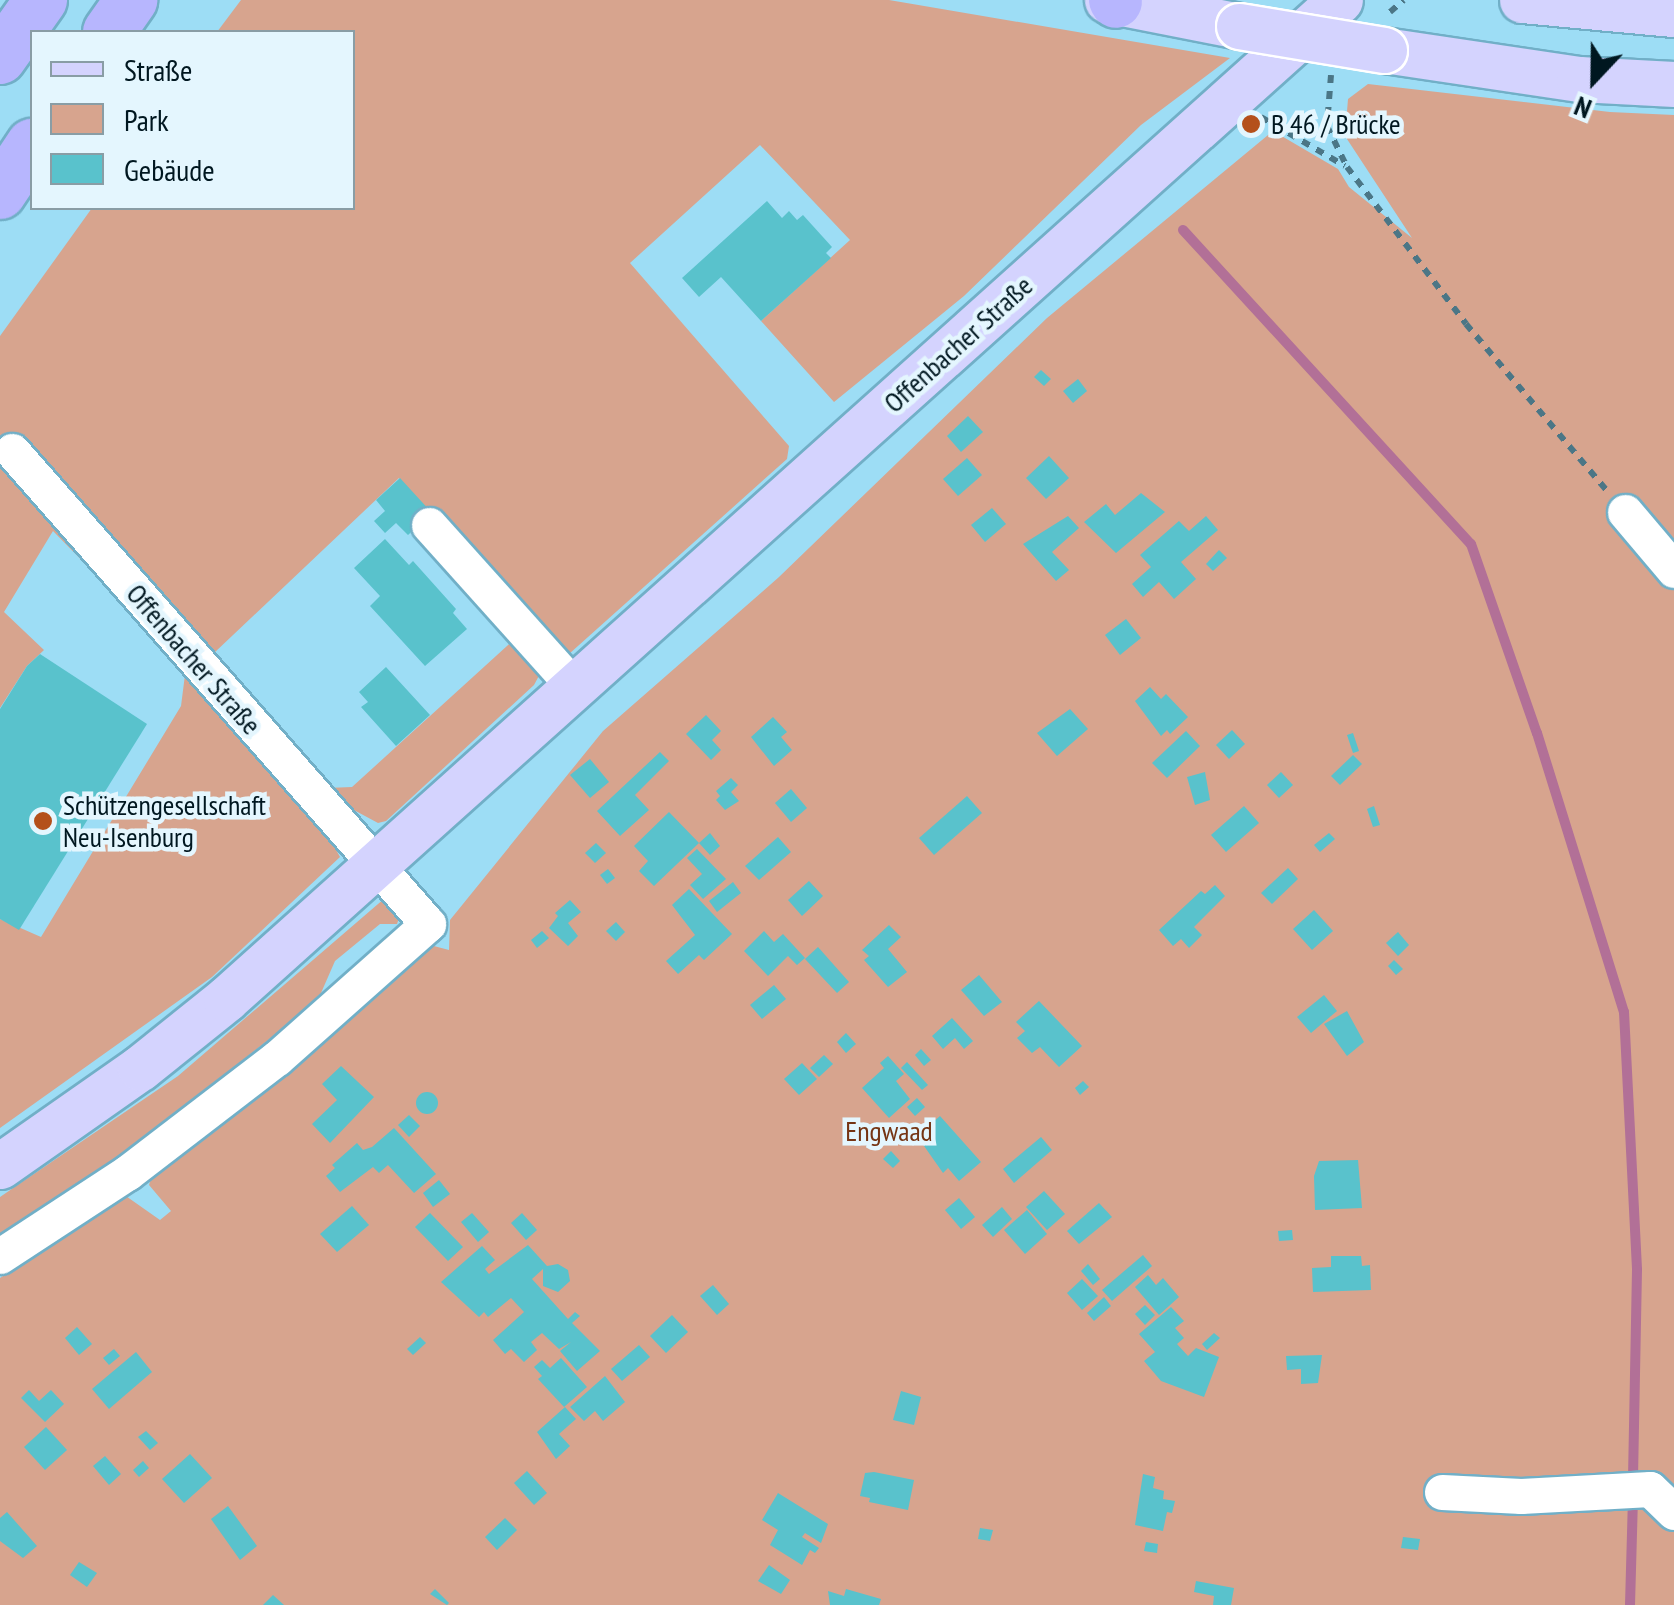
<!DOCTYPE html>
<meta charset="utf-8">
<style>
body{margin:0}
#map{position:relative;width:1674px;height:1605px;overflow:hidden;background:#9dddf5;font-family:"PT Sans Narrow",sans-serif}
div>[style]{position:absolute}
[style*='--x']{left:calc(var(--x)*1px);top:calc(var(--y)*1px);width:calc(var(--w)*1px);rotate:calc(var(--a)*1deg)}
.green>*{inset:0;background:#d7a48e}
.stream>*{height:10px;margin:-5px;padding:0 5px;transform-origin:5px;border-radius:5px;background:#b27097}
.building>*{inset:0;background:#59c2cc}
.round{border-radius:50%}
.path>*{height:6px;margin-top:-3px;transform-origin:0;background:repeating-linear-gradient(90deg,#4b7686 0 8px,transparent 0 16px)}
.roads{filter:drop-shadow(2px 0 #71afc7) drop-shadow(-2px 0 #71afc7) drop-shadow(0 2px #71afc7) drop-shadow(0 -2px #71afc7)}
.minor>*{height:35px;margin:-17.5px;padding:0 17.5px;transform-origin:17.5px;border-radius:17.5px;background:#fff}
.major>*{height:45px;margin:-22.5px;padding:0 22.5px;transform-origin:22.5px;border-radius:22.5px;background:#d4d3fe}
.highway>*{height:52px;margin:-26px;padding:0 26px;transform-origin:26px;border-radius:26px;background:#b7b6fe}
.bridges{filter:drop-shadow(2px 0 #fff) drop-shadow(-2px 0 #fff) drop-shadow(0 2px #fff) drop-shadow(0 -2px #fff)}
.major-bridge>*{height:45px;margin:-22.5px;padding:0 22.5px;transform-origin:22.5px;border-radius:22.5px;background:#d4d3fe}
.dots>*{width:28px;height:28px;translate:-50% -50%;box-sizing:border-box;border:5px solid #e4f6fe;border-radius:50%}
span{translate:-50% -50%;white-space:nowrap;text-align:center;line-height:1.15;-webkit-text-stroke:9px #e4f6fe;paint-order:stroke}
.poi-label{font-size:28px;color:#001720}
.left{translate:0 -50%;text-align:left}
.street-label{font-size:28px;color:#001720}
.park-label{font-size:28px;color:#753413}
.legend{position:absolute;left:30px;top:30px;width:325px;height:180px;box-sizing:border-box;background:#e4f6fe;border:2px solid #899da5;margin:0;padding:12px 18px;list-style:none;font-size:30px;color:#001720}
.legend li{display:flex;align-items:center;gap:20px;height:50px}
.legend b{width:50px;border:2px solid #899da5}
.north{position:absolute;left:1544px;top:30px;width:100px;height:100px;-webkit-text-stroke:8px #e4f6fe;paint-order:stroke;rotate:202deg;font-size:28px;font-weight:700;line-height:40px;text-align:center;color:#001720}
.north::after{content:'';display:block;margin:auto;width:35px;height:45px;background:#001720;clip-path:polygon(50% 0,100% 100%,50% 72%,0 100%)}
</style>
<div id="map">
<div class="green">
<div style="clip-path:polygon(241px 0,889px 0,1230px 58px,1141px 125px,964px 296px,834px 402px,761px 321px,850px 240px,760px 145px,630px 263px,789px 446px,787px 459px,569px 654px,556px 652px,399px 478px,195px 671px,318px 817px,340px 857px,212px 977px,0 1128px,0 919px,41px 937px,181px 706px,186px 667px,53px 531px,4px 612px,44px 650px,27px 666px,0 708px,0 336px,92px 208px,352px 208px,352px 32px,217px 32px)"></div>
<div style="clip-path:polygon(1368px 84px,1610px 112px,1674px 115px,1674px 1605px,0 1605px,0 1278px,123px 1194px,160px 1220px,171px 1211px,149px 1185px,152px 1175px,220px 1125px,410px 951px,430px 945px,449px 950px,450px 920px,603px 731px,779px 577px,1047px 318px,1273px 131px,1338px 169px,1349px 187px,1412px 238px,1345px 136px,1348px 99px)"></div>
<div style="clip-path:polygon(517px 637px,541px 672px,534px 685px,386px 821px,378px 823px,339px 802px,327px 788px,352px 787px)"></div>
<div style="clip-path:polygon(385px 898px,401px 912px,397px 924px,380px 924px,335px 961px,321px 993px,287px 1025px,122px 1156px,0 1242px,0 1197px,178px 1076px)"></div>
</div>
<div class="stream">
<div style="--x:1183;--y:230;--w:426;--a:47.5"></div>
<div style="--x:1471;--y:544;--w:200;--a:70.8"></div>
<div style="--x:1537;--y:733;--w:292;--a:72.7"></div>
<div style="--x:1624;--y:1012;--w:258;--a:87.1"></div>
<div style="--x:1637;--y:1270;--w:211;--a:91.1"></div>
<div style="--x:1630;--y:1605;--w:110;--a:-88.4"></div>
</div>
<div class="building">
<div style="clip-path:polygon(767px 201px,782px 218px,789px 211px,797px 220px,803px 215px,832px 247px,826px 253px,831px 258px,761px 321px,721px 277px,699px 297px,682px 278px)"></div>
<div style="clip-path:polygon(1041px 370px,1051px 379px,1044px 386px,1034px 377px)"></div>
<div style="clip-path:polygon(1078px 379px,1087px 391px,1073px 403px,1063px 391px)"></div>
<div style="clip-path:polygon(968px 416px,983px 432px,961px 452px,947px 436px)"></div>
<div style="clip-path:polygon(1049px 456px,1069px 478px,1046px 499px,1026px 478px)"></div>
<div style="clip-path:polygon(967px 458px,982px 475px,958px 496px,943px 479px)"></div>
<div style="clip-path:polygon(400px 478px,432px 513px,408px 535px,396px 523px,385px 533px,374px 521px,385px 511px,376px 500px)"></div>
<div style="clip-path:polygon(1141px 493px,1165px 512px,1116px 553px,1084px 522px,1106px 504px,1115px 515px)"></div>
<div style="clip-path:polygon(992px 508px,1006px 524px,985px 542px,971px 525px)"></div>
<div style="clip-path:polygon(1068px 516px,1079px 528px,1052px 552px,1069px 570px,1056px 581px,1023px 544px)"></div>
<div style="clip-path:polygon(1206px 516px,1218px 530px,1181px 562px,1196px 579px,1174px 599px,1159px 582px,1143px 597px,1132px 584px,1151px 567px,1140px 555px,1179px 521px,1189px 531px)"></div>
<div style="clip-path:polygon(385px 539px,409px 565px,413px 561px,456px 609px,453px 613px,467px 629px,425px 666px,370px 606px,380px 596px,354px 568px)"></div>
<div style="clip-path:polygon(1219px 550px,1227px 558px,1213px 571px,1206px 564px)"></div>
<div style="clip-path:polygon(1126px 619px,1141px 638px,1120px 655px,1105px 635px)"></div>
<div style="clip-path:polygon(40px 654px,147px 724px,19px 930px,0 919px,0 709px,27px 666px)"></div>
<div style="clip-path:polygon(386px 667px,430px 715px,396px 746px,361px 707px,368px 702px,359px 692px)"></div>
<div style="clip-path:polygon(1150px 687px,1161px 699px,1166px 694px,1188px 717px,1170px 734px,1167px 730px,1161px 736px,1135px 701px)"></div>
<div style="clip-path:polygon(1070px 709px,1088px 729px,1057px 756px,1037px 733px)"></div>
<div style="clip-path:polygon(706px 715px,721px 731px,712px 740px,721px 750px,711px 760px,686px 734px)"></div>
<div style="clip-path:polygon(773px 717px,787px 732px,781px 737px,792px 750px,774px 766px,751px 737px)"></div>
<div style="clip-path:polygon(1232px 730px,1245px 744px,1229px 759px,1216px 745px)"></div>
<div style="clip-path:polygon(1186px 731px,1200px 746px,1167px 778px,1152px 763px)"></div>
<div style="clip-path:polygon(1353px 733px,1359px 751px,1353px 753px,1347px 735px)"></div>
<div style="clip-path:polygon(660px 752px,669px 761px,635px 795px,649px 810px,620px 836px,597px 811px)"></div>
<div style="clip-path:polygon(1353px 755px,1362px 764px,1340px 785px,1331px 776px)"></div>
<div style="clip-path:polygon(590px 759px,609px 782px,590px 798px,570px 775px)"></div>
<div style="clip-path:polygon(1205px 772px,1210px 800px,1195px 805px,1187px 777px)"></div>
<div style="clip-path:polygon(1281px 772px,1293px 785px,1279px 798px,1267px 785px)"></div>
<div style="clip-path:polygon(731px 778px,738px 785px,731px 792px,739px 801px,725px 810px,716px 800px,720px 796px,716px 791px)"></div>
<div style="clip-path:polygon(791px 789px,807px 808px,791px 822px,775px 803px)"></div>
<div style="clip-path:polygon(967px 796px,982px 813px,934px 855px,919px 838px)"></div>
<div style="clip-path:polygon(1244px 806px,1259px 823px,1226px 852px,1211px 835px)"></div>
<div style="clip-path:polygon(1374px 806px,1380px 825px,1373px 827px,1367px 809px)"></div>
<div style="clip-path:polygon(669px 812px,699px 843px,654px 886px,639px 871px,648px 861px,634px 846px)"></div>
<div style="clip-path:polygon(710px 833px,720px 846px,710px 855px,699px 843px)"></div>
<div style="clip-path:polygon(1329px 833px,1335px 839px,1320px 852px,1314px 845px)"></div>
<div style="clip-path:polygon(778px 837px,791px 852px,759px 880px,745px 866px)"></div>
<div style="clip-path:polygon(596px 843px,606px 853px,595px 863px,585px 853px)"></div>
<div style="clip-path:polygon(697px 849px,726px 879px,703px 899px,690px 885px,702px 874px,687px 858px)"></div>
<div style="clip-path:polygon(1288px 868px,1298px 879px,1272px 904px,1261px 893px)"></div>
<div style="clip-path:polygon(608px 869px,615px 878px,607px 884px,600px 875px)"></div>
<div style="clip-path:polygon(809px 881px,823px 896px,802px 916px,788px 900px)"></div>
<div style="clip-path:polygon(733px 882px,741px 893px,717px 912px,709px 901px)"></div>
<div style="clip-path:polygon(1215px 885px,1225px 896px,1194px 927px,1202px 935px,1189px 948px,1181px 939px,1173px 946px,1159px 930px,1201px 891px,1205px 894px)"></div>
<div style="clip-path:polygon(689px 889px,732px 934px,704px 960px,699px 955px,678px 974px,666px 961px,695px 935px,672px 905px)"></div>
<div style="clip-path:polygon(570px 900px,581px 912px,568px 923px,578px 936px,568px 946px,549px 928px,558px 916px,555px 913px)"></div>
<div style="clip-path:polygon(1314px 910px,1333px 931px,1312px 950px,1293px 929px)"></div>
<div style="clip-path:polygon(616px 922px,625px 932px,616px 941px,606px 931px)"></div>
<div style="clip-path:polygon(889px 925px,901px 937px,888px 949px,907px 972px,888px 987px,864px 960px,869px 956px,862px 950px)"></div>
<div style="clip-path:polygon(542px 931px,549px 938px,537px 948px,531px 940px)"></div>
<div style="clip-path:polygon(764px 931px,774px 942px,783px 934px,805px 958px,797px 965px,788px 956px,768px 976px,744px 951px)"></div>
<div style="clip-path:polygon(1398px 932px,1409px 945px,1398px 956px,1386px 943px)"></div>
<div style="clip-path:polygon(818px 947px,849px 982px,837px 993px,805px 959px)"></div>
<div style="clip-path:polygon(1394px 960px,1403px 969px,1396px 975px,1388px 966px)"></div>
<div style="clip-path:polygon(979px 975px,1002px 1002px,984px 1016px,961px 990px)"></div>
<div style="clip-path:polygon(774px 985px,786px 999px,762px 1019px,750px 1005px)"></div>
<div style="clip-path:polygon(1324px 995px,1337px 1011px,1311px 1033px,1297px 1017px)"></div>
<div style="clip-path:polygon(1039px 1001px,1082px 1046px,1059px 1067px,1040px 1047px,1032px 1053px,1017px 1038px,1025px 1031px,1016px 1022px)"></div>
<div style="clip-path:polygon(1347px 1011px,1364px 1042px,1347px 1056px,1324px 1024px)"></div>
<div style="clip-path:polygon(952px 1018px,973px 1041px,964px 1049px,955px 1038px,943px 1049px,932px 1036px)"></div>
<div style="clip-path:polygon(846px 1033px,856px 1044px,846px 1053px,837px 1042px)"></div>
<div style="clip-path:polygon(921px 1049px,931px 1060px,924px 1066px,915px 1055px)"></div>
<div style="clip-path:polygon(824px 1055px,833px 1064px,819px 1077px,810px 1068px)"></div>
<div style="clip-path:polygon(888px 1056px,904px 1074px,896px 1081px,910px 1099px,889px 1118px,862px 1088px,884px 1068px,880px 1063px)"></div>
<div style="clip-path:polygon(907px 1062px,928px 1085px,922px 1090px,901px 1068px)"></div>
<div style="clip-path:polygon(802px 1063px,817px 1079px,799px 1095px,784px 1079px)"></div>
<div style="clip-path:polygon(341px 1066px,374px 1097px,330px 1143px,312px 1124px,337px 1100px,322px 1084px)"></div>
<div style="clip-path:polygon(1083px 1081px,1089px 1087px,1080px 1095px,1075px 1088px)"></div>
<div class="round" style="left:416px;top:1092px;width:22px;height:22px"></div>
<div style="clip-path:polygon(917px 1098px,925px 1107px,915px 1116px,907px 1107px)"></div>
<div style="clip-path:polygon(409px 1115px,420px 1126px,409px 1137px,398px 1125px)"></div>
<div style="clip-path:polygon(940px 1116px,981px 1162px,959px 1181px,948px 1168px,943px 1173px,917px 1136px)"></div>
<div style="clip-path:polygon(394px 1128px,436px 1174px,414px 1193px,388px 1165px,379px 1173px,373px 1167px,340px 1192px,326px 1176px,335px 1168px,332px 1165px,357px 1143px,363px 1150px,372px 1147px)"></div>
<div style="clip-path:polygon(1041px 1137px,1052px 1150px,1014px 1183px,1003px 1169px)"></div>
<div style="clip-path:polygon(891px 1151px,900px 1161px,893px 1168px,883px 1159px)"></div>
<div style="clip-path:polygon(1358px 1160px,1362px 1208px,1315px 1210px,1314px 1176px,1319px 1161px)"></div>
<div style="clip-path:polygon(439px 1180px,450px 1194px,433px 1207px,423px 1193px)"></div>
<div style="clip-path:polygon(1044px 1191px,1065px 1214px,1047px 1230px,1026px 1207px)"></div>
<div style="clip-path:polygon(959px 1198px,975px 1217px,961px 1229px,945px 1210px)"></div>
<div style="clip-path:polygon(1099px 1203px,1112px 1217px,1079px 1244px,1067px 1231px)"></div>
<div style="clip-path:polygon(352px 1206px,369px 1225px,337px 1252px,320px 1234px)"></div>
<div style="clip-path:polygon(1002px 1207px,1012px 1219px,993px 1237px,982px 1225px)"></div>
<div style="clip-path:polygon(1027px 1210px,1047px 1234px,1025px 1254px,1004px 1230px)"></div>
<div style="clip-path:polygon(430px 1213px,463px 1247px,448px 1261px,415px 1227px)"></div>
<div style="clip-path:polygon(472px 1213px,489px 1232px,478px 1242px,461px 1222px)"></div>
<div style="clip-path:polygon(522px 1213px,537px 1230px,526px 1240px,511px 1223px)"></div>
<div style="clip-path:polygon(1292px 1230px,1293px 1240px,1279px 1241px,1278px 1231px)"></div>
<div style="clip-path:polygon(528px 1245px,547px 1266px,558px 1264px,568px 1270px,570px 1281px,558px 1292px,543px 1286px,543px 1269px,532px 1279px,568px 1319px,575px 1312px,580px 1316px,572px 1323px,600px 1351px,577px 1371px,560px 1351px,571px 1342px,559px 1349px,542px 1333px,531px 1342px,537px 1350px,524px 1362px,511px 1349px,505px 1354px,493px 1340px,524px 1312px,511px 1298px,488px 1317px,484px 1312px,479px 1317px,441px 1282px,482px 1246px,495px 1260px,485px 1269px,489px 1274px)"></div>
<div style="clip-path:polygon(1143px 1255px,1152px 1266px,1112px 1301px,1102px 1290px)"></div>
<div style="clip-path:polygon(1331px 1256px,1361px 1256px,1362px 1266px,1370px 1265px,1371px 1290px,1313px 1292px,1312px 1268px,1331px 1267px)"></div>
<div style="clip-path:polygon(1088px 1264px,1100px 1279px,1093px 1285px,1081px 1271px)"></div>
<div style="clip-path:polygon(1148px 1275px,1156px 1285px,1163px 1278px,1179px 1297px,1159px 1315px,1135px 1287px)"></div>
<div style="clip-path:polygon(1082px 1279px,1098px 1296px,1082px 1310px,1067px 1293px)"></div>
<div style="clip-path:polygon(713px 1285px,729px 1304px,717px 1315px,700px 1296px)"></div>
<div style="clip-path:polygon(1104px 1297px,1111px 1306px,1094px 1321px,1087px 1313px)"></div>
<div style="clip-path:polygon(1145px 1305px,1155px 1315px,1145px 1325px,1135px 1314px)"></div>
<div style="clip-path:polygon(1171px 1307px,1184px 1321px,1175px 1328px,1184px 1338px,1177px 1344px,1188px 1356px,1196px 1348px,1219px 1357px,1204px 1397px,1161px 1381px,1144px 1361px,1155px 1352px,1139px 1334px)"></div>
<div style="clip-path:polygon(672px 1315px,688px 1332px,666px 1353px,650px 1336px)"></div>
<div style="clip-path:polygon(77px 1327px,92px 1344px,79px 1355px,65px 1338px)"></div>
<div style="clip-path:polygon(1214px 1333px,1220px 1338px,1207px 1350px,1202px 1344px)"></div>
<div style="clip-path:polygon(420px 1337px,426px 1343px,413px 1355px,407px 1349px)"></div>
<div style="clip-path:polygon(639px 1345px,650px 1357px,622px 1381px,611px 1369px)"></div>
<div style="clip-path:polygon(114px 1349px,120px 1356px,109px 1365px,103px 1358px)"></div>
<div style="clip-path:polygon(136px 1352px,152px 1372px,109px 1409px,92px 1389px)"></div>
<div style="clip-path:polygon(1322px 1355px,1318px 1383px,1301px 1384px,1301px 1369px,1287px 1370px,1286px 1356px)"></div>
<div style="clip-path:polygon(561px 1358px,587px 1387px,564px 1407px,538px 1379px,542px 1376px,534px 1367px,542px 1360px,550px 1368px)"></div>
<div style="clip-path:polygon(605px 1376px,625px 1402px,603px 1421px,595px 1411px,584px 1421px,570px 1407px)"></div>
<div style="clip-path:polygon(29px 1390px,39px 1401px,51px 1390px,64px 1404px,45px 1422px,21px 1398px)"></div>
<div style="clip-path:polygon(901px 1391px,921px 1397px,914px 1425px,893px 1420px)"></div>
<div style="clip-path:polygon(565px 1407px,576px 1419px,559px 1434px,570px 1446px,556px 1459px,537px 1432px)"></div>
<div style="clip-path:polygon(46px 1427px,67px 1450px,45px 1470px,24px 1447px)"></div>
<div style="clip-path:polygon(146px 1431px,158px 1443px,150px 1450px,138px 1437px)"></div>
<div style="clip-path:polygon(190px 1454px,212px 1478px,184px 1503px,162px 1479px)"></div>
<div style="clip-path:polygon(105px 1456px,121px 1474px,109px 1485px,93px 1466px)"></div>
<div style="clip-path:polygon(143px 1461px,149px 1468px,139px 1477px,133px 1470px)"></div>
<div style="clip-path:polygon(527px 1471px,547px 1493px,534px 1505px,514px 1483px)"></div>
<div style="clip-path:polygon(874px 1472px,914px 1480px,908px 1510px,869px 1502px,870px 1498px,860px 1496px,865px 1473px)"></div>
<div style="clip-path:polygon(1143px 1474px,1155px 1477px,1153px 1488px,1164px 1491px,1163px 1499px,1175px 1501px,1172px 1513px,1167px 1512px,1163px 1531px,1135px 1525px)"></div>
<div style="clip-path:polygon(778px 1493px,828px 1524px,821px 1543px,805px 1533px,802px 1537px,819px 1548px,815px 1553px,810px 1550px,802px 1565px,770px 1545px,778px 1530px,762px 1520px)"></div>
<div style="clip-path:polygon(228px 1506px,257px 1546px,240px 1560px,211px 1519px)"></div>
<div style="clip-path:polygon(7px 1512px,37px 1546px,23px 1558px,0 1541px,0 1518px)"></div>
<div style="clip-path:polygon(505px 1518px,517px 1530px,497px 1550px,485px 1537px)"></div>
<div style="clip-path:polygon(980px 1528px,993px 1530px,990px 1541px,978px 1539px)"></div>
<div style="clip-path:polygon(1403px 1537px,1420px 1539px,1418px 1550px,1401px 1548px)"></div>
<div style="clip-path:polygon(1146px 1542px,1158px 1544px,1157px 1553px,1144px 1551px)"></div>
<div style="clip-path:polygon(79px 1562px,97px 1573px,87px 1587px,70px 1575px)"></div>
<div style="clip-path:polygon(769px 1565px,790px 1580px,781px 1594px,758px 1581px)"></div>
<div style="clip-path:polygon(1196px 1581px,1234px 1588px,1231px 1605px,1213px 1605px,1214px 1596px,1194px 1592px)"></div>
<div style="clip-path:polygon(435px 1589px,449px 1603px,447px 1605px,430px 1594px)"></div>
<div style="clip-path:polygon(846px 1589px,881px 1599px,879px 1605px,830px 1605px,828px 1591px,844px 1596px)"></div>
<div style="clip-path:polygon(273px 1595px,284px 1605px,263px 1605px)"></div>
</div>
<div class="path">
<div style="--x:1390;--y:12;--w:18;--a:-41"></div>
<div style="--x:1331;--y:75;--w:51;--a:94.5"></div>
<div style="--x:1327;--y:126;--w:46;--a:64"></div>
<div style="--x:1347;--y:167;--w:197;--a:52.8"></div>
<div style="--x:1466;--y:324;--w:219;--a:49.8"></div>
<div style="--x:1261;--y:117;--w:97;--a:30.3"></div>
</div>
<div class="roads">
<div class="minor">
<div style="--x:1625;--y:512;--w:76;--a:49.8"></div>
<div style="--x:429;--y:525;--w:219;--a:48.1"></div>
<div style="--x:0;--y:1256;--w:152;--a:-33.2"></div>
<div style="--x:127;--y:1173;--w:189;--a:-37.5"></div>
<div style="--x:277;--y:1058;--w:202;--a:-41.6"></div>
<div style="--x:428;--y:924;--w:630;--a:-131.33"></div>
<div style="--x:1442;--y:1492;--w:79;--a:2.9"></div>
<div style="--x:1521;--y:1496;--w:129;--a:-3.1"></div>
<div style="--x:1650;--y:1489;--w:33;--a:44"></div>
</div>
<div class="major">
<div style="--x:1107;--y:0;--w:135;--a:11.1"></div>
<div style="--x:1522;--y:0;--w:153;--a:5.3"></div>
<div style="--x:1384;--y:50;--w:197;--a:8.5"></div>
<div style="--x:1579;--y:79;--w:95;--a:3"></div>
<div style="--x:0;--y:1166;--w:171;--a:-35"></div>
<div style="--x:140;--y:1068;--w:110;--a:-38.7"></div>
<div style="--x:226;--y:999;--w:1496;--a:-41.88"></div>
</div>
<div class="highway">
<div style="--x:1115;--y:0;--w:2;--a:63"></div>
<div style="--x:109;--y:32;--w:39;--a:-55"></div>
<div style="--x:0;--y:58;--w:71;--a:-54.7"></div>
<div style="--x:0;--y:193;--w:58;--a:-56.3"></div>
</div>
</div>
<div class="bridges">
<div class="major-bridge">
<div style="--x:1239;--y:26;--w:147;--a:9.4"></div>
</div>
</div>
<div class="dots">
<div style="left:1251px;top:124px;background:#b4501b"></div>
<div style="left:43px;top:821px;background:#b4501b"></div>
</div>
<div class="poi-label">
<span class="left" style="left:1271px;top:124px">B 46 / Brücke</span>
<span class="left" style="left:63px;top:821px">Schützengesellschaft<br>Neu-Isenburg</span>
</div>
<div class="street-label">
<span style="left:958px;top:344px;rotate:-42deg">Offenbacher Straße</span>
<span style="left:194px;top:659px;rotate:49deg">Offenbacher Straße</span>
</div>
<div class="park-label">
<span style="left:889px;top:1131px">Engwaad</span>
</div>
<ul class="legend">
<li><b style="height:12px;background:#d4d3fe"></b>Straße</li>
<li><b style="height:28px;background:#d7a48e"></b>Park</li>
<li><b style="height:28px;background:#59c2cc"></b>Gebäude</li>
</ul>
<div class="north">N</div>
</div>
